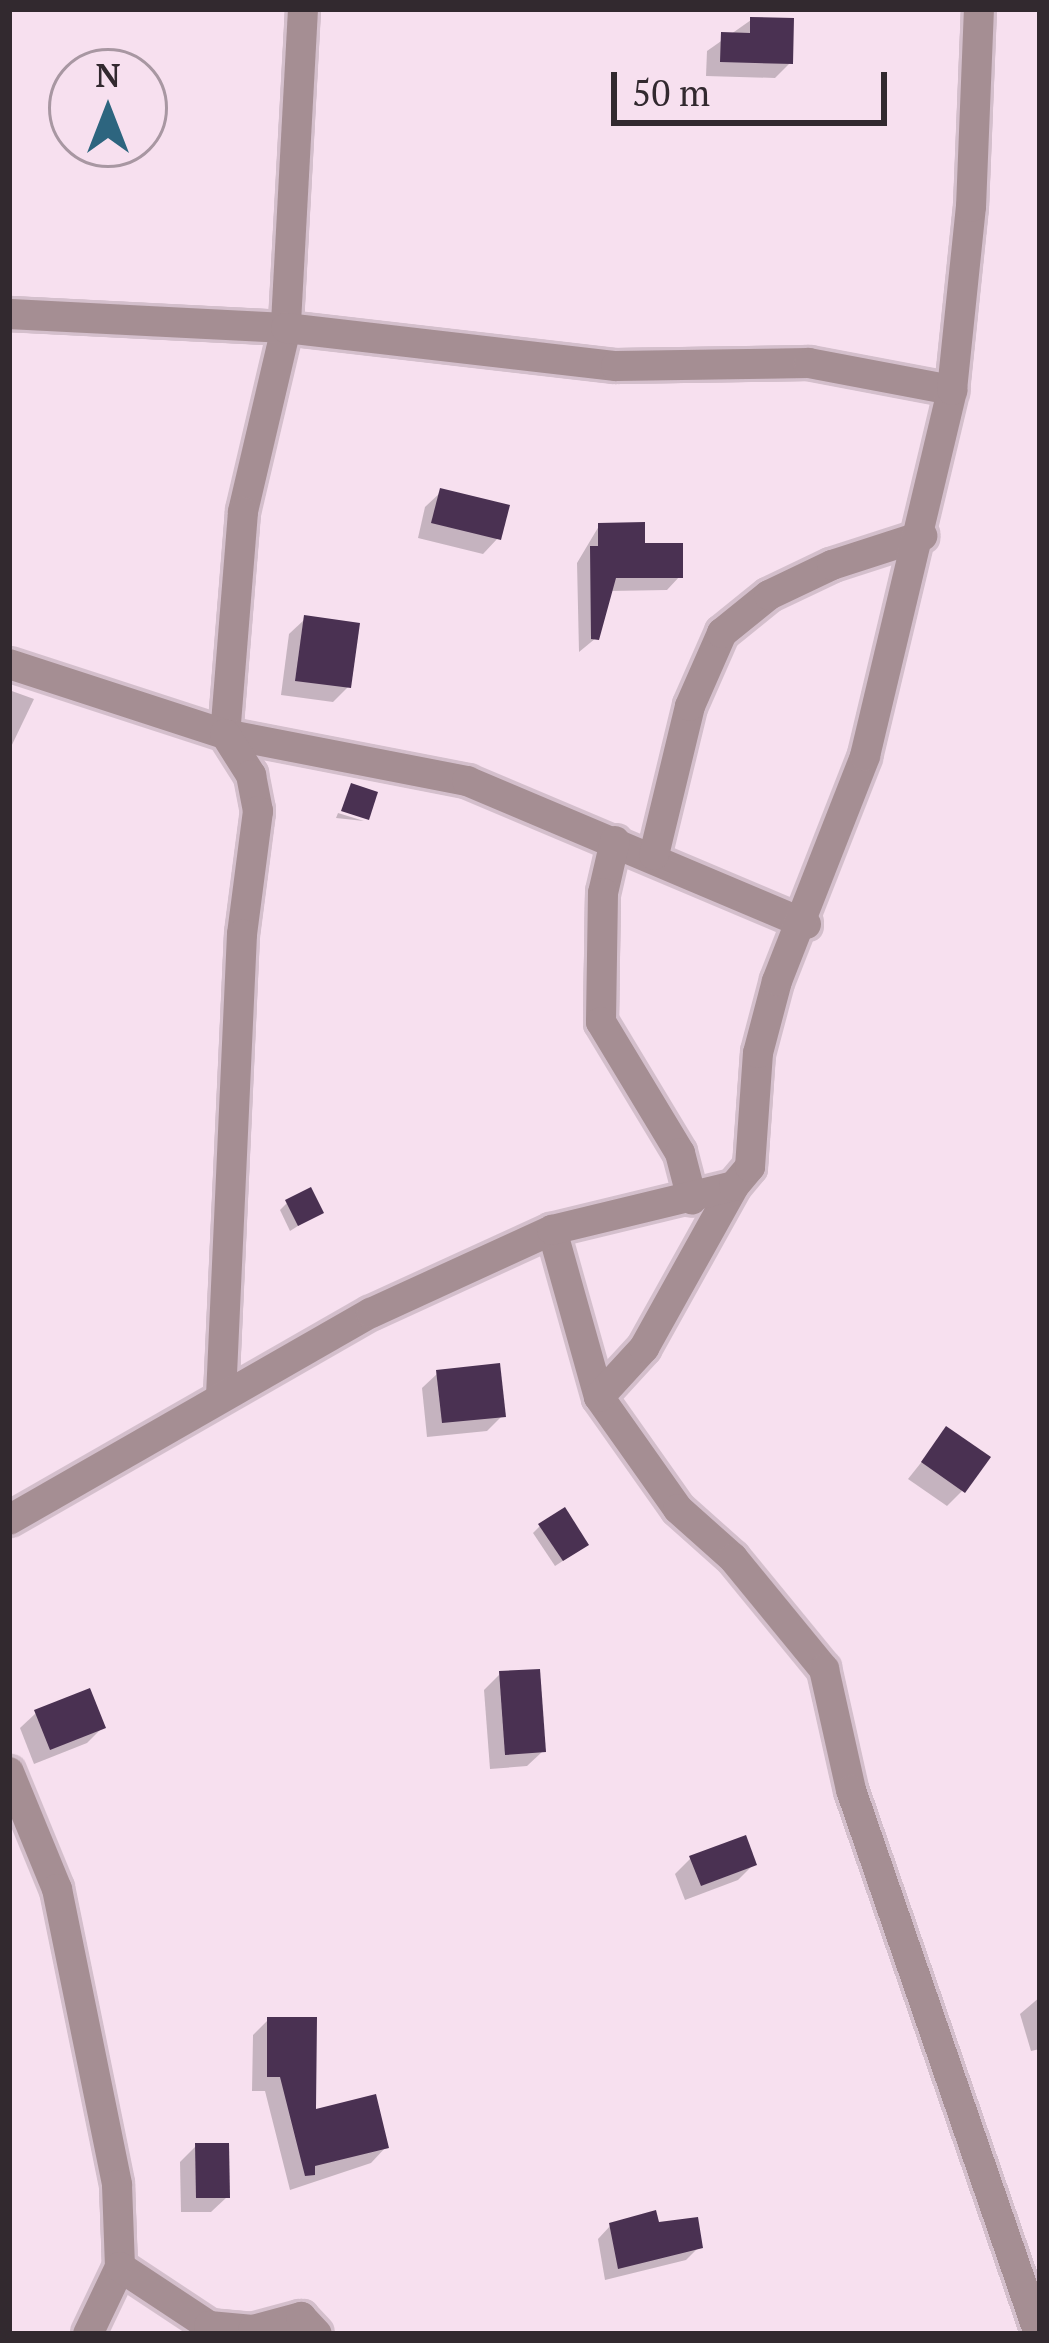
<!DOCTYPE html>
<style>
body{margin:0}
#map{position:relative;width:1049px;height:2343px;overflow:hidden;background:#f7e0ef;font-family:"PT Serif",serif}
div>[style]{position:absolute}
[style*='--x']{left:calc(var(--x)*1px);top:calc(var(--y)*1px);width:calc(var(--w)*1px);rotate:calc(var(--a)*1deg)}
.shadow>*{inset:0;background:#0003}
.building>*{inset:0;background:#4a3152}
.roads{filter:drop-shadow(3px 0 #d4bfcc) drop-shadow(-3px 0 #d4bfcc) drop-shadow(0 3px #d4bfcc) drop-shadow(0 -3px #d4bfcc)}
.street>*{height:30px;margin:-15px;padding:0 15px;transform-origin:15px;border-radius:15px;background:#a58e93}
span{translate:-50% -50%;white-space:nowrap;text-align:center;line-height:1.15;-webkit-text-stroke:12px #f7e0ef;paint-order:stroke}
.frame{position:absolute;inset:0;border:12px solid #32292f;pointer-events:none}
.north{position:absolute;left:48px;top:48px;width:120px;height:120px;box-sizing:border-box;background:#f7e0ef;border:3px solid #a897a2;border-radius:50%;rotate:0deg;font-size:33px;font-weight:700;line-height:48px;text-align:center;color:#32292f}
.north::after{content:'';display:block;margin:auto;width:42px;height:54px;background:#2d657f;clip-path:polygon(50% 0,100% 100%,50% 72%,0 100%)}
.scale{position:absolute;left:611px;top:72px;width:276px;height:54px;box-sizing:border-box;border:6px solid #32292f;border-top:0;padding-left:15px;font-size:36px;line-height:42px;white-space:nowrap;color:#32292f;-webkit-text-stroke:9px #f7e0ef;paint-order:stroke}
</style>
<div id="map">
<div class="shadow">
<div style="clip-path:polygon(751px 20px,790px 63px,775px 78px,706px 76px,707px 51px)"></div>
<div style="clip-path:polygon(441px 492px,498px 538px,483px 554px,418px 538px,425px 507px)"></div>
<div style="clip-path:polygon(599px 526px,680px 576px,667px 590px,610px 591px,596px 638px,579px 652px,577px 563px)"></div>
<div style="clip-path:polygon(305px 619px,348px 687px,333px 702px,281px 695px,289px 634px)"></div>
<div style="clip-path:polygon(9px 690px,34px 699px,9px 751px)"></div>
<div style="clip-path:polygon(338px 813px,364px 821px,336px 818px)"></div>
<div style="clip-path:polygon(287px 1203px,320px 1212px,290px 1231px,280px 1210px)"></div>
<div style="clip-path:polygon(438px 1373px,503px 1415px,487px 1431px,427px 1437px,422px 1388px)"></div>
<div style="clip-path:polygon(947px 1430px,962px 1491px,947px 1506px,908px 1479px)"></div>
<div style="clip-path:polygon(540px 1526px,578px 1551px,555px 1566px,533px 1533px)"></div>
<div style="clip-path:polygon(500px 1674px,543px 1751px,527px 1766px,490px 1769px,484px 1690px)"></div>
<div style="clip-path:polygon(36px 1713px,103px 1727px,87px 1743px,34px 1764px,20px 1728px)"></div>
<div style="clip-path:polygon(691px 1858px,753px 1865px,738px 1880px,685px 1900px,675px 1874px)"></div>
<div style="clip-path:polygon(1040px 1997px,1040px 2049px,1031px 2051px,1020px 2014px)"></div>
<div style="clip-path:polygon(268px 2020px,313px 2113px,386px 2147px,371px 2163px,290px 2190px,265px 2091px,252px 2091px,253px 2035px)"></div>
<div style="clip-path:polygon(196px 2146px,227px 2197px,211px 2212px,181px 2212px,180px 2162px)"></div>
<div style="clip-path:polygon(611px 2225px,656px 2225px,699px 2247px,686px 2260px,605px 2280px,598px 2239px)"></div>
</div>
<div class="building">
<div style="clip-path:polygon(750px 17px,794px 18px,793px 64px,720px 62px,721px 32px,750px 33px)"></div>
<div style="clip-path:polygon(440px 488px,510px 505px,501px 540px,431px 523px)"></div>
<div style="clip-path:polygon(645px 522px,645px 543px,683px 543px,683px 578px,616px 578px,599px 640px,591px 639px,590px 546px,598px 546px,598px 523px)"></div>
<div style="clip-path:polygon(304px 615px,360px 623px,351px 688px,295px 681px)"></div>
<div style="clip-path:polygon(351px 783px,378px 792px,369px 820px,341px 811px)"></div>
<div style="clip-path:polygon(311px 1187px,324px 1213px,298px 1226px,285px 1200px)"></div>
<div style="clip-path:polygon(500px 1363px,506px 1417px,442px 1423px,436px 1370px)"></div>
<div style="clip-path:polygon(946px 1426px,991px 1457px,965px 1493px,921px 1462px)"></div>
<div style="clip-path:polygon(565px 1507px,589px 1545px,563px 1561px,538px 1524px)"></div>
<div style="clip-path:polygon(540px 1669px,546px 1752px,505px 1755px,499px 1671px)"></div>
<div style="clip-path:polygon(90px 1688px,106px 1728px,50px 1750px,34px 1710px)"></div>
<div style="clip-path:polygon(746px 1835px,757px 1865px,701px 1886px,689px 1856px)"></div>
<div style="clip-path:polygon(267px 2017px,317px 2017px,316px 2109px,376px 2094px,389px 2148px,315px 2166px,315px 2175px,305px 2176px,280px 2077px,267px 2077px)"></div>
<div style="clip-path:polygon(195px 2143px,229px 2143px,230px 2198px,196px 2198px)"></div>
<div style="clip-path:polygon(656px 2210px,659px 2222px,698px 2217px,703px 2248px,618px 2269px,609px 2223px)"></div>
</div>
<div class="roads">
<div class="street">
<div style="--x:303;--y:9;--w:319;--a:93.1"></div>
<div style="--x:286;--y:328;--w:189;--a:103.2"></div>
<div style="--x:243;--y:512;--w:223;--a:94.6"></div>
<div style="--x:225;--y:734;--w:247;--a:11"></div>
<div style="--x:467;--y:781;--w:368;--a:22.9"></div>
<div style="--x:9;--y:314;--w:277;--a:2.9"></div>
<div style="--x:286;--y:328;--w:332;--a:6.6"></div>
<div style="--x:616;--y:366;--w:193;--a:-0.9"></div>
<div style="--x:809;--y:363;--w:146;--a:10.7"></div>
<div style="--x:9;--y:664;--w:227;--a:18"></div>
<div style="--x:225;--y:734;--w:49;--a:57.6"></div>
<div style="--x:251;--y:775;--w:37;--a:79"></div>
<div style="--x:258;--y:811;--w:124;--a:97.4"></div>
<div style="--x:242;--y:934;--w:459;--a:92.6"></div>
<div style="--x:615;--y:841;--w:53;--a:103"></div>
<div style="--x:603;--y:893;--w:129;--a:90.9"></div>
<div style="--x:601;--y:1022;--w:153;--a:58.9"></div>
<div style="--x:680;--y:1153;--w:48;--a:75.4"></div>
<div style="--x:654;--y:855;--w:153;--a:-76.4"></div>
<div style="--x:690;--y:706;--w:80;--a:-66.3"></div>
<div style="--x:722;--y:633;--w:60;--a:-39"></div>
<div style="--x:769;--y:595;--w:70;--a:-25.5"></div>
<div style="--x:832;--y:565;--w:95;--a:-17.9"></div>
<div style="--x:552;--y:1230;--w:173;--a:74.3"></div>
<div style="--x:599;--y:1397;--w:137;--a:54.8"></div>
<div style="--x:678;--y:1509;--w:74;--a:41.7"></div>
<div style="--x:733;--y:1558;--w:144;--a:50.7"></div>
<div style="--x:824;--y:1669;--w:124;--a:77.4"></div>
<div style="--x:851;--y:1790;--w:576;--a:70.94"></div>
<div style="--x:599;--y:1397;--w:67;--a:-47.4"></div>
<div style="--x:644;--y:1348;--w:185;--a:-60.9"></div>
<div style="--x:9;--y:1520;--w:417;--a:-29.8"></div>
<div style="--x:371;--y:1313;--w:199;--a:-24.6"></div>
<div style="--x:552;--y:1230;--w:187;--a:-13.6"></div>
<div style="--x:734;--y:1186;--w:25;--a:-50"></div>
<div style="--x:750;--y:1167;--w:114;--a:-86"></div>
<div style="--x:758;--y:1053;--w:74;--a:-75.2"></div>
<div style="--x:777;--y:981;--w:242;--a:-68.6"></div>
<div style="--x:865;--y:756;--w:376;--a:-76.6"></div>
<div style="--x:952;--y:390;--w:184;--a:-84.1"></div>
<div style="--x:971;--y:207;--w:198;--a:-87.7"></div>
<div style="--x:9;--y:1772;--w:126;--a:67.7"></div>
<div style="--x:57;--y:1889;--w:302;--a:78.5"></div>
<div style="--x:117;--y:2185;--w:82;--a:87.9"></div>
<div style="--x:120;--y:2267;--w:74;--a:115.5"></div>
<div style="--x:120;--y:2267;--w:107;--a:33.5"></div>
<div style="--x:209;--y:2326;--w:44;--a:5.2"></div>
<div style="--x:253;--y:2330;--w:50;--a:-15.2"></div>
<div style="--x:301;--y:2317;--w:23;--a:47"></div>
</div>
</div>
<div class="frame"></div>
<div class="north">N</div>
<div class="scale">50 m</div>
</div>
